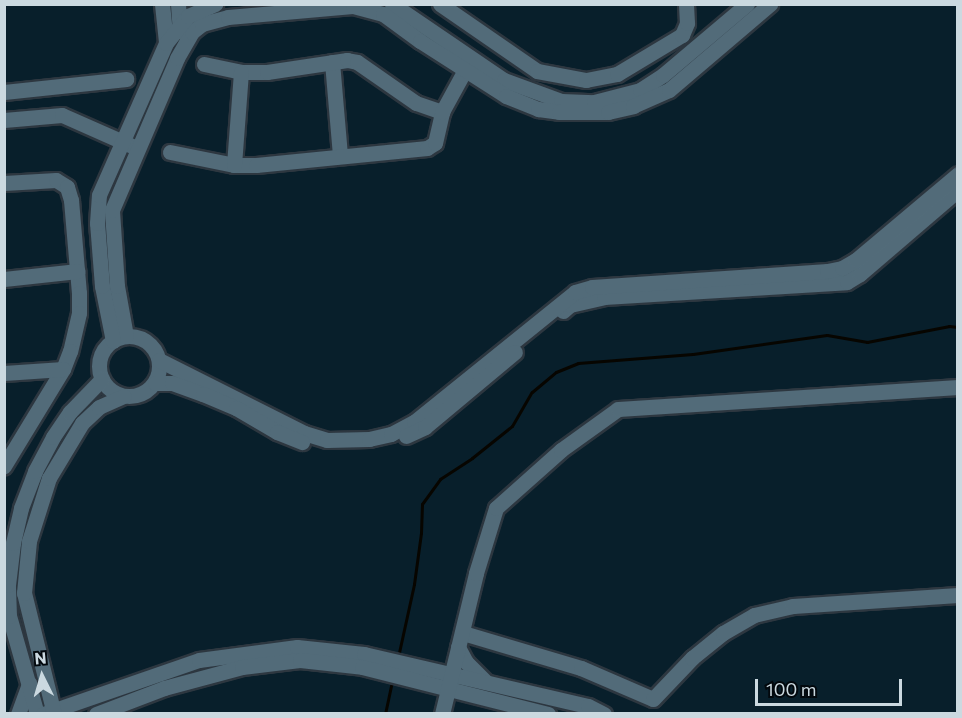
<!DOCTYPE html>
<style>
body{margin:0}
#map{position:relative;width:962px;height:718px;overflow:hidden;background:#081f2b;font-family:Commissioner,sans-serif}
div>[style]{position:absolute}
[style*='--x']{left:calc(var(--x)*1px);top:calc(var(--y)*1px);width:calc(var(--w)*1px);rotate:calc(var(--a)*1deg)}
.stream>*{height:3px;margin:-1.5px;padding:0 1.5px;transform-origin:1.5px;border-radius:1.5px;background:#070500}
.roads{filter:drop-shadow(2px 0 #2d3740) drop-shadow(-2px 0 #2d3740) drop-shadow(0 2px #2d3740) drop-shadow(0 -2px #2d3740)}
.minor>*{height:15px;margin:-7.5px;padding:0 7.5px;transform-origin:7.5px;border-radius:7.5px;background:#526b79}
.minor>.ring{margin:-7.5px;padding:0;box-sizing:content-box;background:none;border:15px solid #526b79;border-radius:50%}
span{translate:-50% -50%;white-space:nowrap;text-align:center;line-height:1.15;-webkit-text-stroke:6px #02080d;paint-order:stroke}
.frame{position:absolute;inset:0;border:6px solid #cbd9e0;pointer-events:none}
.north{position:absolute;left:12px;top:646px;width:60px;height:60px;-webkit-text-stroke:4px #02080d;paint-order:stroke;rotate:355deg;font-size:16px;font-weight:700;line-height:24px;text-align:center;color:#cbd9e0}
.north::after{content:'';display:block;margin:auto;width:21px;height:27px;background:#cbd9e0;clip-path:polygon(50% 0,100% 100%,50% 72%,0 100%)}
.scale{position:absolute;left:755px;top:679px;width:147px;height:27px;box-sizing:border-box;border:3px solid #cbd9e0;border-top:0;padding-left:8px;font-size:18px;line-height:21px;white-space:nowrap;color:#cbd9e0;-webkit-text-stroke:4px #02080d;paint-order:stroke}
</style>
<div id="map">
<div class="stream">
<div style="--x:398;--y:657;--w:75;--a:-77.6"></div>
<div style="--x:414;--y:584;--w:51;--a:-82.2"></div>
<div style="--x:421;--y:533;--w:29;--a:-88"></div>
<div style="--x:422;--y:504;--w:31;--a:-54"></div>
<div style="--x:440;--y:479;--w:38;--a:-33"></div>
<div style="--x:472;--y:458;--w:51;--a:-38.7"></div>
<div style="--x:512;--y:426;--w:39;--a:-60"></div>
<div style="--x:532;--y:392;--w:31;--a:-40"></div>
<div style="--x:556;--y:372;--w:24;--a:-22"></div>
<div style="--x:578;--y:363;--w:115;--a:-4.5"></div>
<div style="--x:693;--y:354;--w:135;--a:-8.1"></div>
<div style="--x:827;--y:335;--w:41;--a:9.9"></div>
<div style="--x:867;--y:342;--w:84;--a:-11"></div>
<div style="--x:949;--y:326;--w:9;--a:6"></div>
<div style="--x:385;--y:714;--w:34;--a:-78"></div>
</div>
<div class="roads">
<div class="minor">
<div style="--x:162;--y:4;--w:39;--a:84"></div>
<div style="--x:178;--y:4;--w:27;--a:86"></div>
<div style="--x:392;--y:4;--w:135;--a:34.2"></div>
<div style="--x:504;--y:80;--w:61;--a:20.2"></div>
<div style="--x:561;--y:101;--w:33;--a:2"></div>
<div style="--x:594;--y:102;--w:48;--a:-14.6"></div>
<div style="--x:640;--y:90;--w:27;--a:-33"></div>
<div style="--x:663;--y:75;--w:110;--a:-40.2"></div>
<div style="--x:440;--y:4;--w:118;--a:34.6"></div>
<div style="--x:537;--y:71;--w:50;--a:10.4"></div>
<div style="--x:586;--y:80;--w:32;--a:-11"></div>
<div style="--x:617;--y:74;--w:76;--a:-31"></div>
<div style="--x:682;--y:35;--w:13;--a:-67"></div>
<div style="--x:687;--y:23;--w:19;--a:-93"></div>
<div style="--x:332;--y:62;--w:94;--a:85.1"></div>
<div style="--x:204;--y:64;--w:38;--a:12"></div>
<div style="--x:241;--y:72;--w:26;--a:0"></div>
<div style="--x:267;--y:72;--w:81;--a:-8.5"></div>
<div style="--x:347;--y:60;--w:10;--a:11"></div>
<div style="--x:357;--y:62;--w:72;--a:34.8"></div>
<div style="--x:416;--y:103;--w:28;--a:19"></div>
<div style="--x:4;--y:92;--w:123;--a:-6.1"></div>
<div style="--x:4;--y:120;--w:58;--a:-4.9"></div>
<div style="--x:62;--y:115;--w:77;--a:23.9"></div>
<div style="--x:170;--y:152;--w:65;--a:11.5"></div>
<div style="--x:234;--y:165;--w:22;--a:0"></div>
<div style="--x:256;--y:165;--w:172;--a:-5.7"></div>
<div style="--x:427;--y:148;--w:9;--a:-32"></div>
<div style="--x:435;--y:143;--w:32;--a:-77"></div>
<div style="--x:442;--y:112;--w:48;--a:-61.3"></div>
<div style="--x:234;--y:165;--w:93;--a:-85.7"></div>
<div style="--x:4;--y:183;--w:52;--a:-3.3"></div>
<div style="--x:56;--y:180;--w:13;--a:32"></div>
<div style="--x:67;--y:187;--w:14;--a:73"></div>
<div style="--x:71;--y:200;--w:93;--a:85.1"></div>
<div style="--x:79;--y:293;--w:20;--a:90"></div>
<div style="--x:79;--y:313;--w:39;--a:103"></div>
<div style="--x:70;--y:351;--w:19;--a:111"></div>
<div style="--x:63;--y:369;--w:114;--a:121.3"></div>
<div style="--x:4;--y:279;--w:74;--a:-6.2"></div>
<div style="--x:563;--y:311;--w:9;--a:-41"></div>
<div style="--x:570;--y:305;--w:35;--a:-13"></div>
<div style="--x:604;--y:297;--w:243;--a:-3.5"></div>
<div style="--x:847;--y:282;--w:15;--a:-32"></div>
<div style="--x:860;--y:274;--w:129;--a:-40.6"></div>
<div class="ring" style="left:99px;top:336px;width:45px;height:45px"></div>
<div style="--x:126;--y:336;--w:51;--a:-100.2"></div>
<div style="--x:117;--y:286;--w:76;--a:-93.8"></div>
<div style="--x:112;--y:210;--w:165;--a:-66.8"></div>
<div style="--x:177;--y:58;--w:30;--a:-60"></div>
<div style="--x:192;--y:32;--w:13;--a:-39"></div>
<div style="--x:202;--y:24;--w:27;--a:-15"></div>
<div style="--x:228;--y:17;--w:125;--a:-5"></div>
<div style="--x:353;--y:6;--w:31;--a:15"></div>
<div style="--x:383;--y:14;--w:46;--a:36.1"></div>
<div style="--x:420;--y:41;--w:102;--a:32.6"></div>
<div style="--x:506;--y:96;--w:35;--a:22"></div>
<div style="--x:538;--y:109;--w:21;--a:8"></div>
<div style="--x:559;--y:112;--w:49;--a:0"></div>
<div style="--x:608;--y:112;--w:26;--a:-13"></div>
<div style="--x:633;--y:106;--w:39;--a:-24"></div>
<div style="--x:669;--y:90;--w:133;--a:-40.4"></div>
<div style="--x:113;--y:341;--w:56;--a:-101.3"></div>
<div style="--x:102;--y:286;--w:63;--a:-94.5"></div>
<div style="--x:97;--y:223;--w:28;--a:-86"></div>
<div style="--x:99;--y:195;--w:166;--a:-66.2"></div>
<div style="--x:166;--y:43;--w:35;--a:-51"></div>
<div style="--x:188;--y:16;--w:30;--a:-24"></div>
<div style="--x:159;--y:360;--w:162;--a:26.7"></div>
<div style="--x:304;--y:433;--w:24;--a:17"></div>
<div style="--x:327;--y:440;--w:42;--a:-1.4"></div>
<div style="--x:369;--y:439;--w:23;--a:-13"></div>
<div style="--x:391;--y:434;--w:26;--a:-28"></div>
<div style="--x:414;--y:422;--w:207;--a:-38.9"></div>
<div style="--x:575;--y:292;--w:18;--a:-16"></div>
<div style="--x:592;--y:287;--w:236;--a:-3.9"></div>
<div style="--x:827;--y:271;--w:15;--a:-11"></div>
<div style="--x:842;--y:268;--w:16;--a:-30"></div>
<div style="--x:856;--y:260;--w:133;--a:-40.1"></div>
<div style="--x:4;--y:373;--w:59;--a:-3.9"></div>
<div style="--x:155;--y:383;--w:17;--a:0"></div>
<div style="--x:172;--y:383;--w:33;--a:20"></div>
<div style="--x:203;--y:394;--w:36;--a:23"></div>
<div style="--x:236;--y:408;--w:48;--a:30.3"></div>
<div style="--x:277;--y:432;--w:27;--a:22"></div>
<div style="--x:406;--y:436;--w:21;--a:-25"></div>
<div style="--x:425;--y:427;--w:117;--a:-39.8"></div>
<div style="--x:463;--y:633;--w:123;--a:16.5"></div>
<div style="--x:581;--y:668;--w:78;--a:23.3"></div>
<div style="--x:653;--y:699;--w:57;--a:-46.4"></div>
<div style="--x:692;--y:658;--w:40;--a:-39"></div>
<div style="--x:723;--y:633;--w:36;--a:-30"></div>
<div style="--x:754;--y:615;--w:40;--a:-13"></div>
<div style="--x:793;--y:606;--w:165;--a:-3.8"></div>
<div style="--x:458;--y:647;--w:17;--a:62"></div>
<div style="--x:466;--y:662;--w:28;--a:45"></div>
<div style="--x:18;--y:714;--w:33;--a:-70"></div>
<div style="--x:37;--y:714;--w:102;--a:-105.9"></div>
<div style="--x:9;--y:616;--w:31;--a:-92"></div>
<div style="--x:8;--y:585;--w:42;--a:-83.2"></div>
<div style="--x:13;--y:543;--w:36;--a:-77"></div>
<div style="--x:21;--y:508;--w:40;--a:-69"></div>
<div style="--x:35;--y:471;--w:38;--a:-62"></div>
<div style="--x:53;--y:437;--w:30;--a:-56"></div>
<div style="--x:70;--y:412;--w:46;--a:-45.9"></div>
<div style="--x:43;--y:714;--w:165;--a:-19.1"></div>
<div style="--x:199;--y:660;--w:99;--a:-7.6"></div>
<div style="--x:297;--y:647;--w:67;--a:6"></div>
<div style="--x:364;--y:654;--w:230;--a:13.1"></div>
<div style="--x:588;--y:706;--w:18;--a:27"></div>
<div style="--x:54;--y:714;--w:125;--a:-103.9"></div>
<div style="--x:24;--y:593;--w:52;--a:-84.5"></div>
<div style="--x:29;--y:541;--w:66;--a:-72.4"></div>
<div style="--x:49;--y:478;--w:64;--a:-59"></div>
<div style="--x:82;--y:423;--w:23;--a:-43"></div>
<div style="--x:99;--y:407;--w:27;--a:-24"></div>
<div style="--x:96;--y:714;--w:73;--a:-20.9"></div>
<div style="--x:164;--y:688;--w:81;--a:-15.1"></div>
<div style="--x:242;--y:667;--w:58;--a:-6.9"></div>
<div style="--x:300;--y:660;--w:62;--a:6.4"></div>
<div style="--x:362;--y:667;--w:192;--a:14.2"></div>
<div style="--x:442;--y:714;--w:145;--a:-76.4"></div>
<div style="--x:476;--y:573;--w:68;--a:-72.9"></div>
<div style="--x:496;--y:508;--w:87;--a:-41.7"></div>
<div style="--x:561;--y:450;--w:70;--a:-35.7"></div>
<div style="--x:618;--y:409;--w:341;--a:-3.7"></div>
</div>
</div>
<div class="frame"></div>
<div class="north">N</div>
<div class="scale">100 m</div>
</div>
